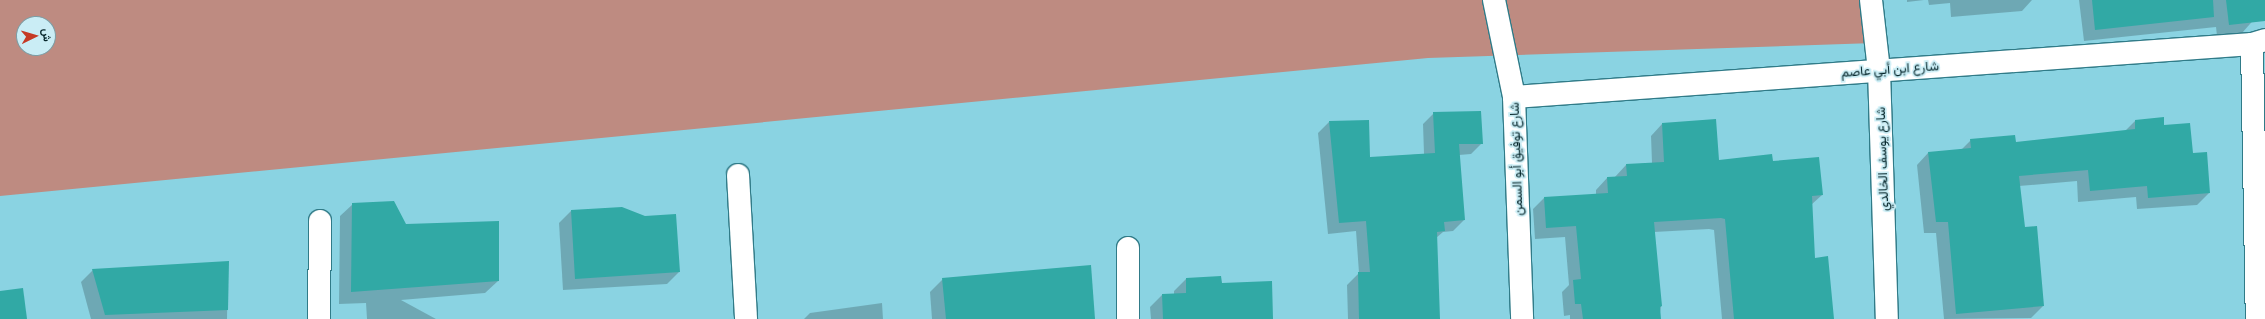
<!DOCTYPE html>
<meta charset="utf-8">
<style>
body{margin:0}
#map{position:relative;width:2265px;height:319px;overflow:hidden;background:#8ad3e2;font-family:"Golos Text",Vazirmatn,sans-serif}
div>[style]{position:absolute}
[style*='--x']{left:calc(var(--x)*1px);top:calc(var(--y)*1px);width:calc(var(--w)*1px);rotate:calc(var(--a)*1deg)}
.green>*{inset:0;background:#be8b81}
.shadow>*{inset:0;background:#0003}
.building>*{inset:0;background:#31a9a5}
.roads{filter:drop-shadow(1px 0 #307b88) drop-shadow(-1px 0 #307b88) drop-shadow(0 1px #307b88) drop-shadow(0 -1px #307b88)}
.minor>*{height:22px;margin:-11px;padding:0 11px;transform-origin:11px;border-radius:11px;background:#fff}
span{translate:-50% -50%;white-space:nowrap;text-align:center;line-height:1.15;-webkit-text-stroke:3.5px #caedf5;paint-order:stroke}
.street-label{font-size:13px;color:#05252a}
.north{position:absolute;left:16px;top:16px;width:40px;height:40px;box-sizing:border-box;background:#caedf5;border:1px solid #7b9da4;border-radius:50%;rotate:85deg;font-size:11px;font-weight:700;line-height:16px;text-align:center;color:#05252a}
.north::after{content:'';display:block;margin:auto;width:14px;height:18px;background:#c53a25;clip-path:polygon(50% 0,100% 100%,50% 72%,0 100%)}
</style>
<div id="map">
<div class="green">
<div style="clip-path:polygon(evenodd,0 0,1867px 0,1874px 43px,1428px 58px,0 196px,0 0,24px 24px,48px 24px,48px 48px,24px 48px,24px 24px)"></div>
</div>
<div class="shadow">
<div style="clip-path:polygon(1907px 0,1924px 0,1907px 2px)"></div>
<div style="clip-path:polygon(1928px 0,2032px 0,2022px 11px,1951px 17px,1950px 3px,1929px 5px)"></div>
<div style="clip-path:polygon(2079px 0,2265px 0,2265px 7px,2242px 33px,2217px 36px,2216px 27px,2084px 41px)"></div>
<div style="clip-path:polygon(1434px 113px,1482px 143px,1471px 154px,1459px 155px,1464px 220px,1453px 231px,1443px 232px,1436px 238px,1439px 319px,1348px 319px,1347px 285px,1359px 273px,1356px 231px,1328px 234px,1318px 133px,1329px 122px,1370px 158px,1424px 154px,1423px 124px)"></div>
<div style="clip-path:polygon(2136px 120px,2164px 126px,2192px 154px,2209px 193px,2197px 205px,2137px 209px,2136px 197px,2078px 202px,2077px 181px,2019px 186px,2024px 228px,2043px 306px,2031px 318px,1944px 319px,1936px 233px,1924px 233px,1917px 165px,1928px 153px,1961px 150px,1971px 140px,2015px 143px,2125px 131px)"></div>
<div style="clip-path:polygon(1662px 124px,1718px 161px,1773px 163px,1822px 195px,1811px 205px,1814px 259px,1833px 319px,1722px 319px,1714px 230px,1709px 229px,1654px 232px,1661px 306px,1659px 319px,1570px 319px,1570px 315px,1564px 316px,1562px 292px,1569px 285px,1565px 237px,1535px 239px,1533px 209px,1544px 198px,1596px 195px,1596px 190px,1607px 178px,1614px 178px,1626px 165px,1652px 163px,1651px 136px)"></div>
<div style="clip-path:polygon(353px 204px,406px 225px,498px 281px,485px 293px,401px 300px,436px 319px,367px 319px,366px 303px,339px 304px,340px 216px)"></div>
<div style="clip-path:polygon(622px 208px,679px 272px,667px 284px,563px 290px,559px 223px,571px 211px)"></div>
<div style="clip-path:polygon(228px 262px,227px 319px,91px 319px,81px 282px,93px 270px)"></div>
<div style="clip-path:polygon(943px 279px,1094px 319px,932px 319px,930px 292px)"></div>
<div style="clip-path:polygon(1186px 279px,1221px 284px,1272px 319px,1151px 319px,1150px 307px,1162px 295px,1174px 294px,1174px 291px)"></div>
<div style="clip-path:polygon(882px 303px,883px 319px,804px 319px,810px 313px)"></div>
</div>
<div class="building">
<div style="clip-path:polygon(2092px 0,2213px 0,2214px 17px,2095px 30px)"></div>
<div style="clip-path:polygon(2226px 0,2265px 0,2265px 21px,2229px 25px)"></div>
<div style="clip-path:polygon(1481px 111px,1483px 144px,1459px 144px,1465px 220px,1444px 222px,1445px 231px,1437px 232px,1440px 319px,1359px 319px,1358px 272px,1370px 272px,1366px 221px,1339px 223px,1329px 121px,1369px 120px,1370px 157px,1435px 153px,1433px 112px)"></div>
<div style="clip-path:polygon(2164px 117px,2164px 125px,2190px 123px,2193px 153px,2207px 152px,2210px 193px,2148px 198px,2147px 186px,2090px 191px,2088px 170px,2019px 176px,2025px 227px,2037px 226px,2044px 306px,1956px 314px,1948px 222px,1936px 222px,1928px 152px,1971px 148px,1970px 139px,2015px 135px,2016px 142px,2135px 129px,2135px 120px)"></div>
<div style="clip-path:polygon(1716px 119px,1719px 160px,1772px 154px,1773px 161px,1819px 157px,1823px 195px,1812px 196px,1815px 258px,1828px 256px,1834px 319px,1734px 319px,1725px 219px,1721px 218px,1654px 222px,1662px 306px,1660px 307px,1661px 319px,1583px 319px,1581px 304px,1575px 304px,1573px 280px,1581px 279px,1576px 226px,1546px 228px,1544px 197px,1608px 193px,1607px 177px,1627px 176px,1626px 164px,1664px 162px,1662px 123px)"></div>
<div style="clip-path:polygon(394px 201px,406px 224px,499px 221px,499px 281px,351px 292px,352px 203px)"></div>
<div style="clip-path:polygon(622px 207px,645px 216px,676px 214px,680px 272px,575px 279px,571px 210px)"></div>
<div style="clip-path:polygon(229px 261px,228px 310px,105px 315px,92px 269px)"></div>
<div style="clip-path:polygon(1091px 265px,1095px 319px,946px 319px,942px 278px)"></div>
<div style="clip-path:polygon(1221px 276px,1222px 283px,1272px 281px,1273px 319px,1163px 319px,1162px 294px,1186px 293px,1186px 278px)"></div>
<div style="clip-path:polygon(23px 288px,27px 319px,0 319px,0 291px)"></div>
</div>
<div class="roads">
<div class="minor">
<div style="--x:1494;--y:0;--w:99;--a:78.3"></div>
<div style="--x:1514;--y:97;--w:222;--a:87.9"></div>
<div style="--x:1871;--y:0;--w:70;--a:83.5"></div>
<div style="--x:1879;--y:70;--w:249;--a:88.2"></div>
<div style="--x:2252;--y:44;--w:275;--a:89"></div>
<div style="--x:1514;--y:97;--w:740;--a:-4.11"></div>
<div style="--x:2252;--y:44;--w:14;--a:-17"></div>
<div style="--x:738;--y:175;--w:144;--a:86.8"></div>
<div style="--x:1128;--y:248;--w:71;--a:90"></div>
<div style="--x:319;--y:319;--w:98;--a:-89.4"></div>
</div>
</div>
<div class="street-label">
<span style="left:1890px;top:69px;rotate:-4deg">شارع ابن أبي عاصم</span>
<span style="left:1516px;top:159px;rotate:-92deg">شارع توفيق أبو السمن</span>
<span style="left:1882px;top:159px;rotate:-92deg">شارع يوسف الخالدي</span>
</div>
<div class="north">ش</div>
</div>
